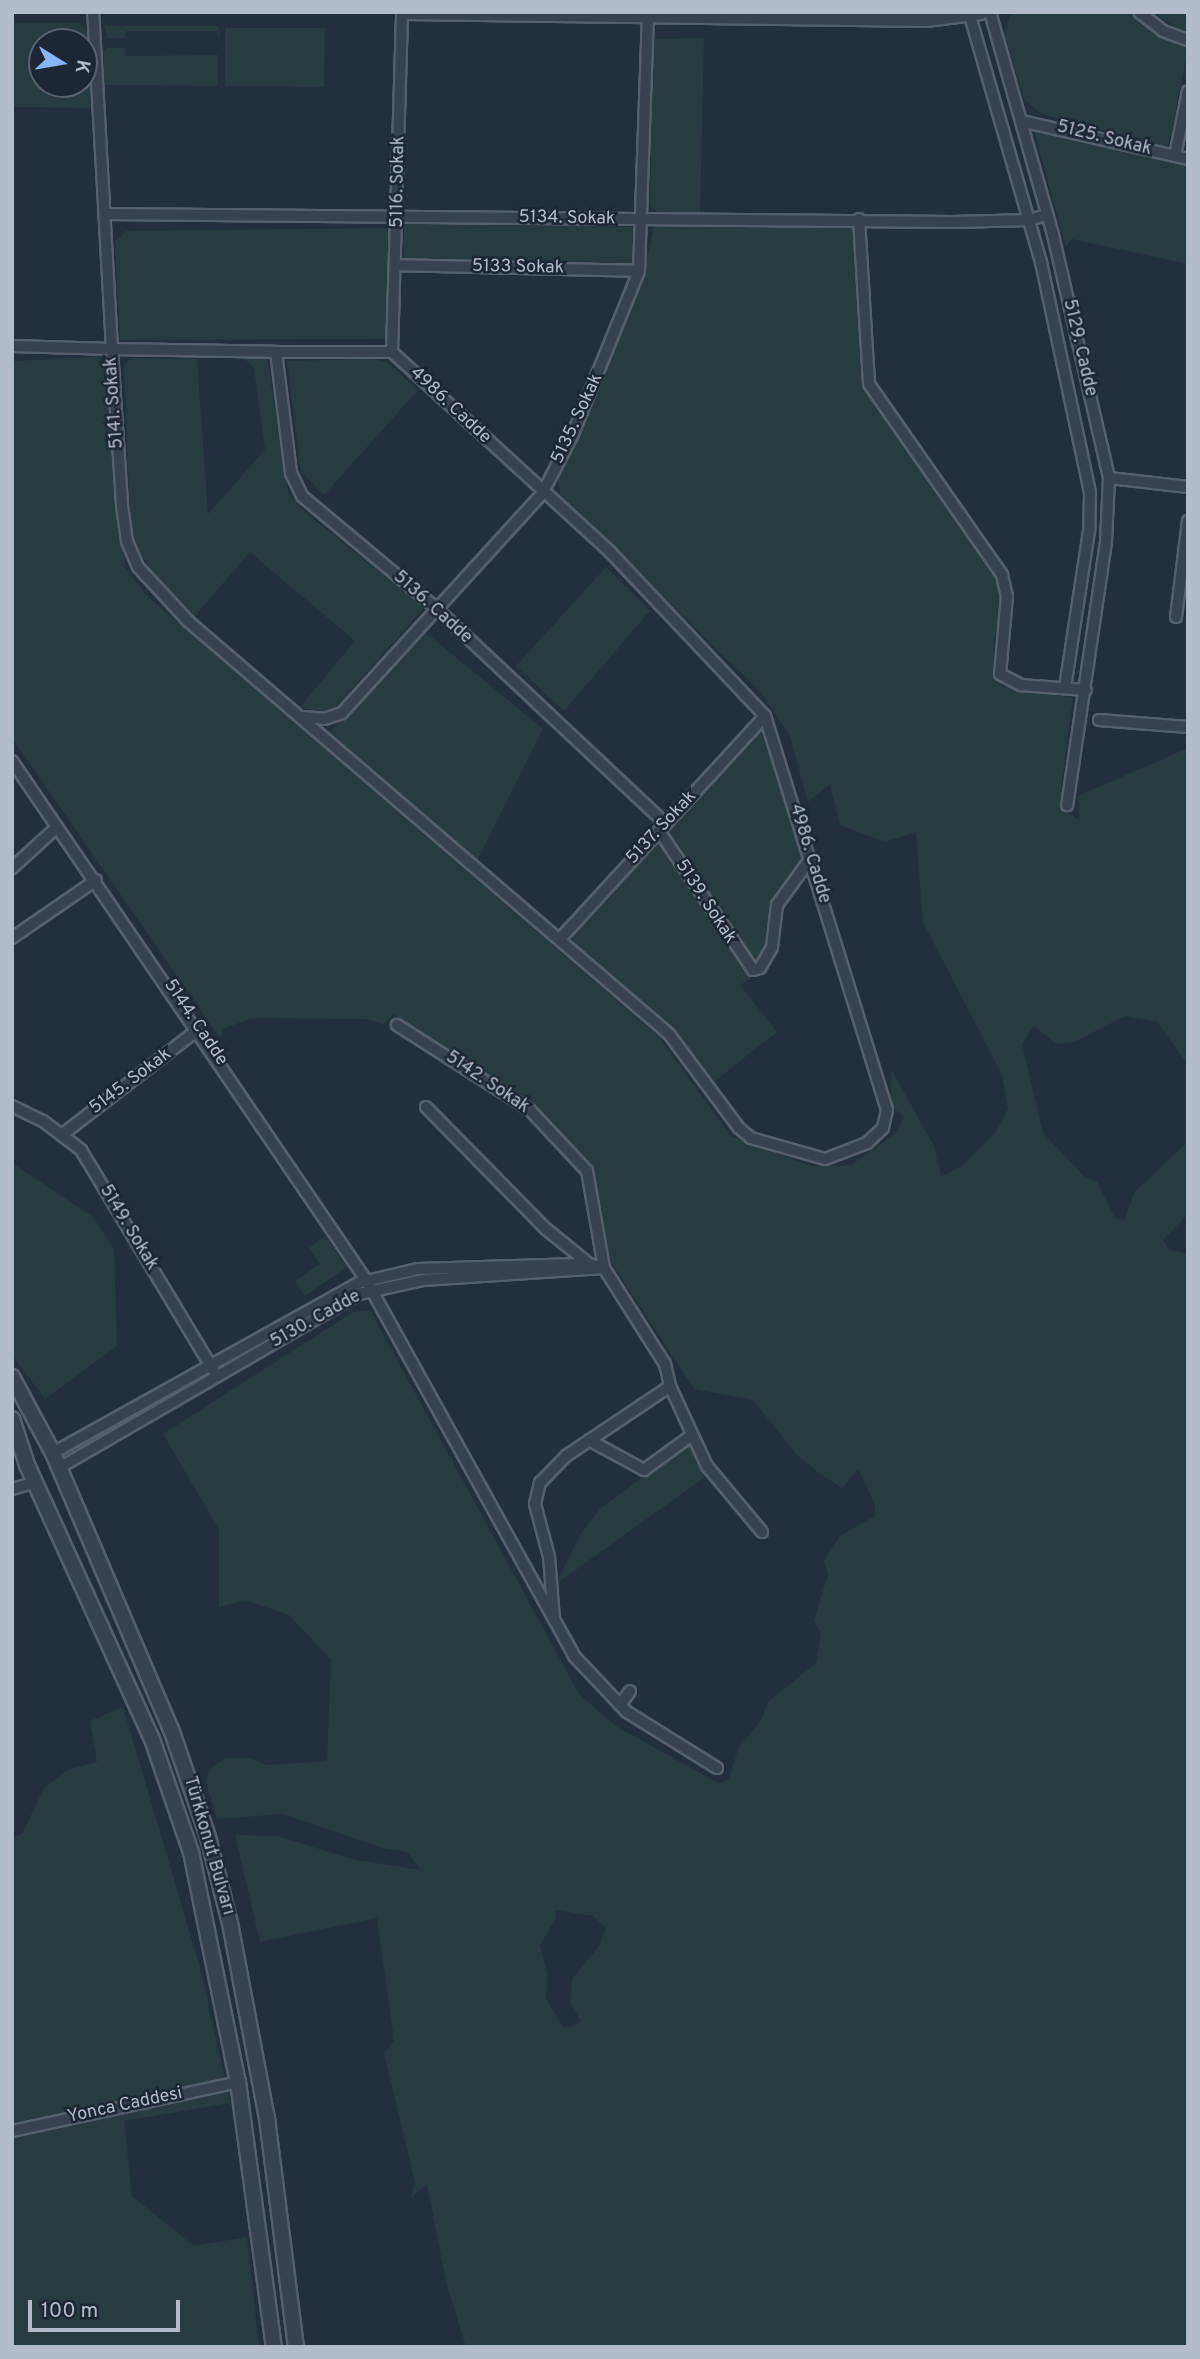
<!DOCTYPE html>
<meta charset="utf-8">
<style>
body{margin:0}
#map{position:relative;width:1200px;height:2359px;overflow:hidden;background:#242f3e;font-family:Overpass,sans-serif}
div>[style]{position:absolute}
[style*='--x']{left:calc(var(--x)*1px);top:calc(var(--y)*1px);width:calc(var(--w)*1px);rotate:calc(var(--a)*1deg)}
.green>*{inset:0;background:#263c3f}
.roads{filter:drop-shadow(2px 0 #565f6c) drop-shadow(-2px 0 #565f6c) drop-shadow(0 2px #565f6c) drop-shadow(0 -2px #565f6c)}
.minor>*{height:10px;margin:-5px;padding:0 5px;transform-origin:5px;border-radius:5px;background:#38414e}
.tertiary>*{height:14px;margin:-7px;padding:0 7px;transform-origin:7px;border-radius:7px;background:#38414e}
span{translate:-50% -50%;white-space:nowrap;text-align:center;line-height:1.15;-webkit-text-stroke:5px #1d2633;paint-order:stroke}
.street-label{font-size:18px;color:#b4bcc9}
.frame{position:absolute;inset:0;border:14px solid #b4bcc9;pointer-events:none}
.north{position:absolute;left:28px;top:28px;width:70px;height:70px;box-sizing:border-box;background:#1d2633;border:2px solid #59626f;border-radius:50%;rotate:101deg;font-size:19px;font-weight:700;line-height:28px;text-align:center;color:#b4bcc9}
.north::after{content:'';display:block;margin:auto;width:24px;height:32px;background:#8ab4f8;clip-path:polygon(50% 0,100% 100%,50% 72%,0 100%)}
.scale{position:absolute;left:28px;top:2300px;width:152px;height:32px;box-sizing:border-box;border:4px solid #b4bcc9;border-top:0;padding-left:9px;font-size:21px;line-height:24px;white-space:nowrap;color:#b4bcc9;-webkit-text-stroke:5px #1d2633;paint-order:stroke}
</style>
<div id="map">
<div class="green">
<div style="clip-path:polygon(1012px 12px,1127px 12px,1153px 32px,1188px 49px,1168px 148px,1041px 114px,1024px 99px,1004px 33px)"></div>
<div style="clip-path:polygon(1153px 12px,1188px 12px,1188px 31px,1178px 29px)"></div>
<div style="clip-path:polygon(evenodd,12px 23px,79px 23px,91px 36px,95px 108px,12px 107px,12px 23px,42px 42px,84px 42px,84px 84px,42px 84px,42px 42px)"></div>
<div style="clip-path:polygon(105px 26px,218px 26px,220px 40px,217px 31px,126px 31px,125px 38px,107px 38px)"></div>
<div style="clip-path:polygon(225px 28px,325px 28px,324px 87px,225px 86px)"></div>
<div style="clip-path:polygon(704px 38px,700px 215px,660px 214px,650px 206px,652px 39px)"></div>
<div style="clip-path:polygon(107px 48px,125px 48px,126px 56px,218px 55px,218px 86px,104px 85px,103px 52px)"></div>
<div style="clip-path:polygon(1050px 128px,1188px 163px,1188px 264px,1072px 239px,1066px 247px,1034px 132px)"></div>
<div style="clip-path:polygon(404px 222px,636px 227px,635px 265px,404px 261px)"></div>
<div style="clip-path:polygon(evenodd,852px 224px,863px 378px,869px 397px,996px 568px,1005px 600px,994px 637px,993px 673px,1002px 686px,1073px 698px,1061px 788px,1064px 810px,1079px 820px,1078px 796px,1188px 748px,1188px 1065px,1157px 1022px,1125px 1016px,1074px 1042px,1056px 1044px,1034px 1026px,1022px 1044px,1043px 1133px,1084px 1176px,1097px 1182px,1116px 1219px,1124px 1221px,1134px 1193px,1188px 1141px,1188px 1214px,1163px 1240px,1169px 1250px,1188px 1254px,1188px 2347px,466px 2347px,446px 2282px,427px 2184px,411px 2198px,415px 2182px,384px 2053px,394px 2041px,377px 1918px,260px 1942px,235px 1835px,277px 1836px,356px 1860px,421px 1870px,407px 1852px,383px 1848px,283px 1814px,217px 1819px,206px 1782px,209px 1770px,225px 1758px,249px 1758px,268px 1765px,327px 1761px,331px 1660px,289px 1615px,245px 1600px,219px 1607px,219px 1529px,163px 1434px,353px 1312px,370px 1310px,579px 1694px,616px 1726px,718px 1783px,729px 1779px,738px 1749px,761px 1720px,768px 1702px,816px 1663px,821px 1634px,814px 1621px,828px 1574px,824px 1561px,840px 1536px,875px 1516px,875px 1504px,858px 1469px,842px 1488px,819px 1473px,797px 1455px,753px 1400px,694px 1389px,605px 1253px,590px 1166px,533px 1106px,393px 1014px,384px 1024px,365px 1019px,252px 1018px,223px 1029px,220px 1038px,12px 738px,12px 361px,99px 357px,108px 368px,125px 567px,145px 594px,659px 1037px,731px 1136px,811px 1166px,851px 1165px,895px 1134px,904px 1117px,890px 1105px,891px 1069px,934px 1146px,941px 1176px,962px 1166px,996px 1132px,1008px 1109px,1002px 1075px,923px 922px,916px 832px,885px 842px,840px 825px,830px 784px,808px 802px,790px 736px,760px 691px,561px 497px,557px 477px,644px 274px,654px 226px,852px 224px,555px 1910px,593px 1916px,606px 1928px,599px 1946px,572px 1979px,570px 2002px,581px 2022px,569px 2027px,563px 2027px,546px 1999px,547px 1974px,540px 1945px,556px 1918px,555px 1910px)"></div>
<div style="clip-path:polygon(388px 228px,387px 339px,120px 340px,115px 242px,126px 231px)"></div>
<div style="clip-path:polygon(267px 357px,288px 492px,305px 512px,424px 608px,333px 710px,318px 712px,300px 707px,355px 641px,250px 552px,194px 617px,161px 586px,140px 554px,130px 522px,124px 366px,130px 358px,197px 359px,208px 514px,265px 450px,254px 368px,244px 358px)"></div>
<div style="clip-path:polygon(372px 359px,387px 362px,418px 390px,324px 495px,301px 472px,287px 361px)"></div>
<div style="clip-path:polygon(606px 567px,650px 611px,564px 711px,516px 666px)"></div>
<div style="clip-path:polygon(425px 632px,543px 729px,477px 861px,330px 732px)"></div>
<div style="clip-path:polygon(764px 728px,806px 856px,775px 898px,765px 948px,758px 963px,751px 963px,666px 832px)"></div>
<div style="clip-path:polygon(657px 842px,751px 978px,740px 985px,777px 1032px,712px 1083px,665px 1023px,573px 946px,573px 934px)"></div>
<div style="clip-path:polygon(12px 1163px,93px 1217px,114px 1249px,117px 1346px,45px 1399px,12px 1355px)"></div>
<div style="clip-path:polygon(325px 1236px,347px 1267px,305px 1296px,295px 1281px,320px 1264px,309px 1248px)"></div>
<div style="clip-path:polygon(689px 1442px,708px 1475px,556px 1584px,580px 1535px,600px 1509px)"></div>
<div style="clip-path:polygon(123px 1707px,202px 1974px,230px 2103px,124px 2121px,132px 2196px,194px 2246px,247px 2237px,259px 2347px,12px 2347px,12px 1838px,22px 1834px,44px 1788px,67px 1770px,97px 1762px,90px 1721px)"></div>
</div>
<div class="roads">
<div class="minor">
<div style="--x:990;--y:12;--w:232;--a:74.2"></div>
<div style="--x:1053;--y:235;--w:249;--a:77"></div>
<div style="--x:1109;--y:478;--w:64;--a:92.7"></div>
<div style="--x:1106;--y:542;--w:266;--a:98.4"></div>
<div style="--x:1139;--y:12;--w:31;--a:38"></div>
<div style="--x:1163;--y:31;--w:27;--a:20"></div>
<div style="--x:970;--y:16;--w:256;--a:73.9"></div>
<div style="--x:1041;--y:262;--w:235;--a:78"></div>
<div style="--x:1090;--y:492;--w:39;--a:91"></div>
<div style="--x:1089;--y:531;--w:159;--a:98.7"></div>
<div style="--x:1021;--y:121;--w:171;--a:12.8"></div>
<div style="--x:1175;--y:156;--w:66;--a:-78.7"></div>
<div style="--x:105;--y:214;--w:849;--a:0.54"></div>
<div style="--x:954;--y:222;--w:75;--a:-1.5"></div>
<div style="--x:1029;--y:220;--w:19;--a:-16"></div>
<div style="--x:859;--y:219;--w:165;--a:86.5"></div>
<div style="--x:869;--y:384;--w:233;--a:55.1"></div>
<div style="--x:1002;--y:575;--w:22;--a:77"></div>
<div style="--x:1007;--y:596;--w:78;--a:95.1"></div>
<div style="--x:1000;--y:674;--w:24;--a:28"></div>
<div style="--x:1021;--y:685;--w:65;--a:4.4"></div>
<div style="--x:397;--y:265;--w:242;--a:1.4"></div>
<div style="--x:12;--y:346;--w:100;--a:1.7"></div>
<div style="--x:112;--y:349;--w:164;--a:1"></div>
<div style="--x:276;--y:352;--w:116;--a:0"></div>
<div style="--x:392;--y:352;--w:297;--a:42.5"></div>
<div style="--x:611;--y:553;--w:224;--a:46.6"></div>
<div style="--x:765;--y:716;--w:412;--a:72.8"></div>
<div style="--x:887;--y:1110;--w:18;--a:103"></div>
<div style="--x:883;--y:1128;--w:22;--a:137"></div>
<div style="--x:867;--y:1143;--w:45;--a:159.1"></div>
<div style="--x:825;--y:1159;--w:77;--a:-164.2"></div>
<div style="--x:751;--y:1138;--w:16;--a:-140"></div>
<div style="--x:739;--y:1128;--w:117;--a:-126.7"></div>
<div style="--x:669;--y:1034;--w:634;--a:-139.35"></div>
<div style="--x:188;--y:621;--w:74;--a:-132.8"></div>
<div style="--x:138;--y:567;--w:28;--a:-113"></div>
<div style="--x:127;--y:541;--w:37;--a:-98"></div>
<div style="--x:122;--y:504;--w:155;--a:-93.7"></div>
<div style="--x:112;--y:349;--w:338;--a:-93.2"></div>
<div style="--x:276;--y:352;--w:122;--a:82.9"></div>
<div style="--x:291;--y:473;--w:25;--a:64"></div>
<div style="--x:302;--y:496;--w:176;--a:39.9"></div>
<div style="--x:437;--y:609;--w:314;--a:43.2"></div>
<div style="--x:392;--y:352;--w:340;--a:-88.3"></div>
<div style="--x:1109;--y:478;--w:80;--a:6.5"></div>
<div style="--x:1176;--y:617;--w:97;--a:-82.9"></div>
<div style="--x:303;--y:717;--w:21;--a:5"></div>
<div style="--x:324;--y:719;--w:19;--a:-18"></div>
<div style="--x:342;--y:713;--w:297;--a:-47.6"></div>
<div style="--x:542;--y:494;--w:65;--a:-62.7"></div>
<div style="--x:572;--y:436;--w:178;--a:-67.9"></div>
<div style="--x:639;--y:271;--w:259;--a:-88"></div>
<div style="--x:1099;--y:720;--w:89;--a:4.5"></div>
<div style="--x:12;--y:761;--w:628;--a:55.7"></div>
<div style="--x:366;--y:1280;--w:430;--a:61"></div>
<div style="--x:574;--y:1656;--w:77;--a:46.6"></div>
<div style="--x:627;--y:1712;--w:106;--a:31.9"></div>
<div style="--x:659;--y:831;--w:168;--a:55.9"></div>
<div style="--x:753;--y:970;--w:7;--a:-16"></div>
<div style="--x:760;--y:968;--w:24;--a:-60"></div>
<div style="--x:772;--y:947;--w:42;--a:-83.2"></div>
<div style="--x:777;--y:905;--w:58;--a:-54.1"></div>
<div style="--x:12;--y:868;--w:61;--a:-42.3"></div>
<div style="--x:12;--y:938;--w:102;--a:-34.6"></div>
<div style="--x:560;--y:939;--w:303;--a:-47.4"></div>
<div style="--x:12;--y:1106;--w:34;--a:26"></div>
<div style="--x:43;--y:1121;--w:48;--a:37.3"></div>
<div style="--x:81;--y:1150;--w:258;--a:59"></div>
<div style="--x:426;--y:1107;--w:171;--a:45.5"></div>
<div style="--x:546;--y:1229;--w:55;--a:39.1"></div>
<div style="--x:589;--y:1264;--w:16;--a:15"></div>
<div style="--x:604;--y:1268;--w:114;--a:57.6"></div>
<div style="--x:665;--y:1364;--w:23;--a:77"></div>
<div style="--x:670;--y:1386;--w:88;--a:65.2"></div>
<div style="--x:707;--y:1466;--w:86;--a:50.2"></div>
<div style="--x:63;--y:1134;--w:172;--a:-37.7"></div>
<div style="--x:589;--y:1440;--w:63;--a:28.6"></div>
<div style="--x:644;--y:1470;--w:59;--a:-36.1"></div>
<div style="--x:53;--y:1453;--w:349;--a:-29.1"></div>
<div style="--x:358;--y:1283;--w:62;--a:-13.1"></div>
<div style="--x:418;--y:1269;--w:161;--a:-1.8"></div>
<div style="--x:59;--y:1468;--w:347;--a:-30.1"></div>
<div style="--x:359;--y:1294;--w:66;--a:-12.3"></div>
<div style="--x:423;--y:1280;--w:181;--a:-3.8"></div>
<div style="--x:604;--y:1268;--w:98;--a:-99.9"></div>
<div style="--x:587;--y:1171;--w:83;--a:-133.1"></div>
<div style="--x:530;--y:1110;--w:158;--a:-147.4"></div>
<div style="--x:12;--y:1489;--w:25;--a:-16"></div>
<div style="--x:554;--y:1619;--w:62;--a:-94.6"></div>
<div style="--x:549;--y:1557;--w:55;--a:-104.8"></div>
<div style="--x:535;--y:1504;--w:22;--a:-77"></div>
<div style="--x:540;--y:1483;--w:37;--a:-46"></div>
<div style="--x:566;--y:1456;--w:125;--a:-33.9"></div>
<div style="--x:620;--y:1705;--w:17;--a:-54"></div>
<div style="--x:12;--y:2131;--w:231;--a:-12.2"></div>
</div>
<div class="tertiary">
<div style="--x:405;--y:12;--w:521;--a:0.77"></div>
<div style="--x:926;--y:19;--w:55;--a:-7.3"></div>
<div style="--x:12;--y:1377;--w:86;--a:61.7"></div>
<div style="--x:53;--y:1453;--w:300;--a:66.9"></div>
<div style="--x:171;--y:1729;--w:114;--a:71.1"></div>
<div style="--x:208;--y:1837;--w:89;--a:75.7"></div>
<div style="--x:230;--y:1923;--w:198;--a:79.3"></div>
<div style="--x:267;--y:2118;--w:231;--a:82.8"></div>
<div style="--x:12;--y:1419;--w:48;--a:71.9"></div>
<div style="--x:27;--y:1465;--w:301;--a:65.5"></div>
<div style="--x:152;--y:1739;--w:120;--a:71"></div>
<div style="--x:191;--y:1852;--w:235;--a:78.5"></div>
<div style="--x:238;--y:2082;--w:267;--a:82.3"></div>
</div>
</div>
<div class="street-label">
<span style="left:1104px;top:139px;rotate:14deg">5125. Sokak</span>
<span style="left:399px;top:182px;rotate:-89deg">5116. Sokak</span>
<span style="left:567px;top:219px;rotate:1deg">5134. Sokak</span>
<span style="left:518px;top:268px;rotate:1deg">5133 Sokak</span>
<span style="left:1079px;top:348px;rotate:77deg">5129. Cadde</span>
<span style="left:115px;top:403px;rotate:-94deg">5141. Sokak</span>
<span style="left:450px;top:406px;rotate:43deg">4986. Cadde</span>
<span style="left:578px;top:419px;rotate:-65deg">5135. Sokak</span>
<span style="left:432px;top:608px;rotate:42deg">5136. Cadde</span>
<span style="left:662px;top:828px;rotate:-47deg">5137. Sokak</span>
<span style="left:809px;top:854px;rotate:73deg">4986. Cadde</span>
<span style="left:705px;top:902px;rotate:57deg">5139. Sokak</span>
<span style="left:195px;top:1023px;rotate:56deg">5144. Cadde</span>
<span style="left:131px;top:1082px;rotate:-37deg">5145. Sokak</span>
<span style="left:487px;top:1083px;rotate:34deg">5142. Sokak</span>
<span style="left:128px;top:1228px;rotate:59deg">5149. Sokak</span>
<span style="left:316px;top:1320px;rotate:-29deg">5130. Cadde</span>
<span style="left:208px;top:1846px;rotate:74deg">Türkkonut Bulvarı</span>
<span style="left:125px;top:2106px;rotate:-12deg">Yonca Caddesi</span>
</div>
<div class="frame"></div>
<div class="north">K</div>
<div class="scale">100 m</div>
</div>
